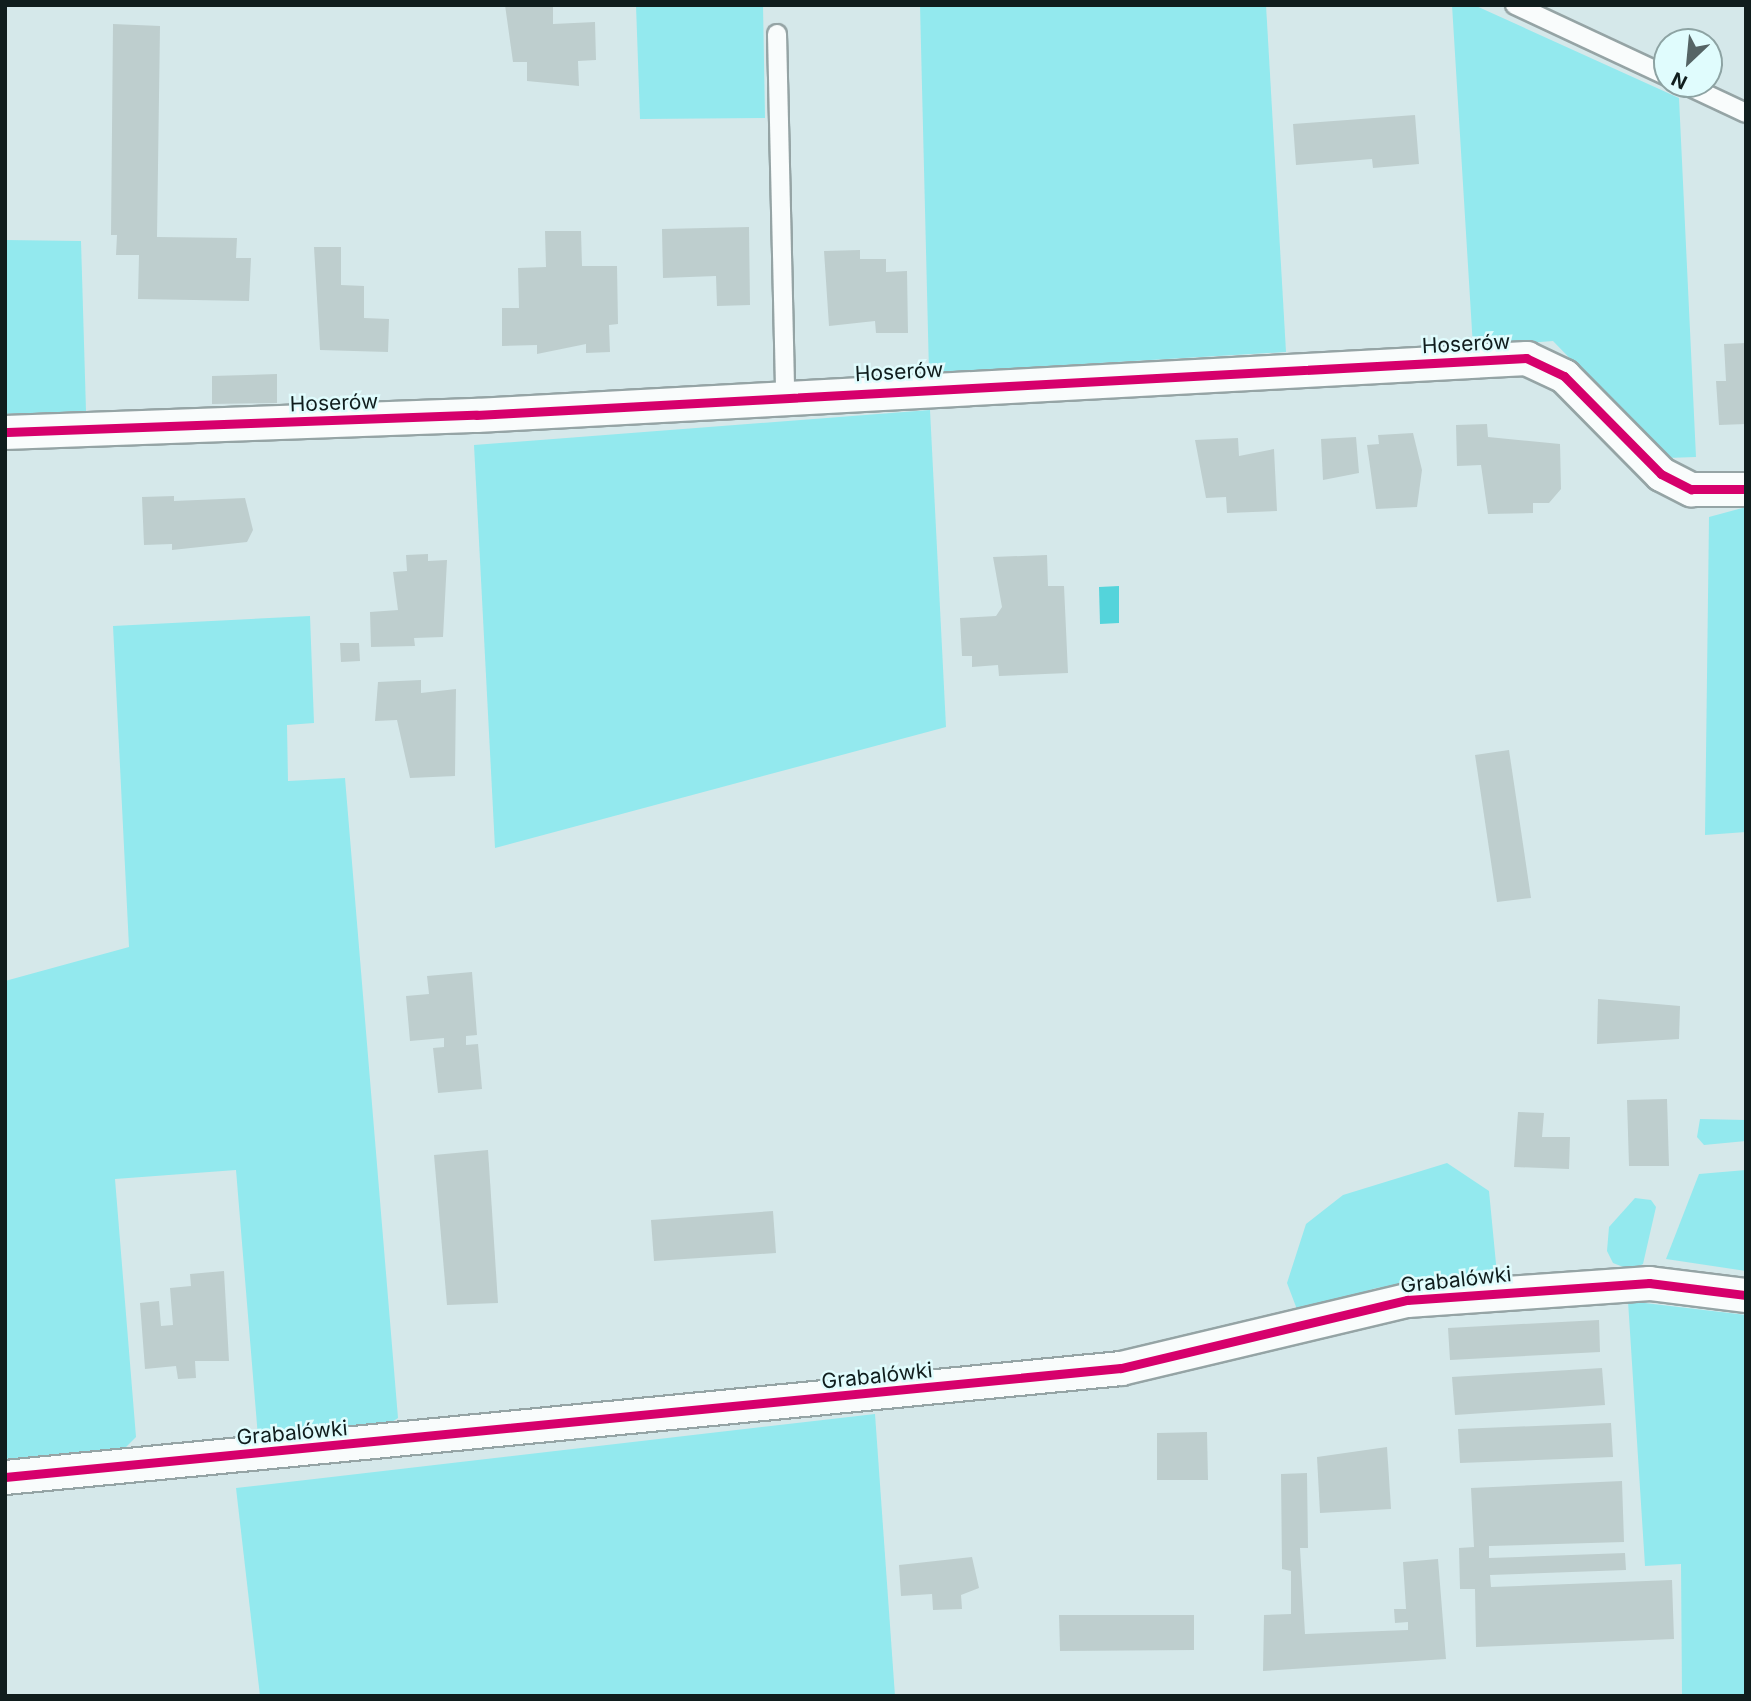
<!DOCTYPE html>
<meta charset="utf-8">
<style>
body{margin:0}
#map{position:relative;width:1751px;height:1701px;overflow:hidden;background:#d5e8ea;font-family:Inter,sans-serif}
div>[style]{position:absolute}
[style*='--x']{left:calc(var(--x)*1px);top:calc(var(--y)*1px);width:calc(var(--w)*1px);rotate:calc(var(--a)*1deg)}
.green>*{inset:0;background:#93e9ee}
.water>*{inset:0;background:#54d4db}
.building>*{inset:0;background:#becece}
.roads{filter:drop-shadow(2px 0 #95a4a5) drop-shadow(-2px 0 #95a4a5) drop-shadow(0 2px #95a4a5) drop-shadow(0 -2px #95a4a5)}
.service>*{height:18px;margin:-9px;padding:0 9px;transform-origin:9px;border-radius:9px;background:#f9fcfc}
.minor>*{height:33px;margin:-16.5px;padding:0 16.5px;transform-origin:16.5px;border-radius:16.5px;background:#f9fcfc}
.cycleway>*{height:9px;margin:-4.5px;padding:0 4.5px;transform-origin:4.5px;border-radius:4.5px;background:#d6006c}
span{translate:-50% -50%;white-space:nowrap;text-align:center;line-height:1.15;-webkit-text-stroke:5px #e0fcfd;paint-order:stroke}
.street-label{font-size:21px;color:#101d1d}
.frame{position:absolute;inset:0;border:7px solid #101d1d;pointer-events:none}
.north{position:absolute;left:1653px;top:28px;width:70px;height:70px;box-sizing:border-box;background:#e0fcfd;border:2px solid #8da3a3;border-radius:50%;rotate:206deg;font-size:19px;font-weight:700;line-height:28px;text-align:center;color:#101d1d}
.north::after{content:'';display:block;margin:auto;width:24px;height:32px;background:#556465;clip-path:polygon(50% 0,100% 100%,50% 72%,0 100%)}
</style>
<div id="map">
<div class="green">
<div style="clip-path:polygon(636px 5px,763px 5px,765px 118px,640px 119px)"></div>
<div style="clip-path:polygon(920px 5px,1266px 5px,1286px 352px,929px 373px)"></div>
<div style="clip-path:polygon(1452px 5px,1474px 5px,1679px 98px,1696px 457px,1667px 458px,1553px 341px,1473px 347px)"></div>
<div style="clip-path:polygon(5px 240px,81px 241px,86px 411px,5px 414px)"></div>
<div style="clip-path:polygon(930px 410px,946px 727px,495px 848px,474px 445px)"></div>
<div style="clip-path:polygon(1746px 507px,1746px 832px,1705px 835px,1709px 517px)"></div>
<div style="clip-path:polygon(310px 616px,314px 723px,287px 725px,288px 781px,345px 778px,398px 1418px,381px 1429px,258px 1437px,236px 1170px,115px 1179px,136px 1437px,125px 1448px,5px 1459px,5px 981px,129px 947px,113px 626px)"></div>
<div style="clip-path:polygon(1700px 1119px,1746px 1120px,1746px 1141px,1704px 1145px,1697px 1137px)"></div>
<div style="clip-path:polygon(1447px 1163px,1489px 1191px,1497px 1274px,1376px 1288px,1298px 1312px,1287px 1283px,1306px 1224px,1343px 1195px)"></div>
<div style="clip-path:polygon(1746px 1170px,1746px 1271px,1666px 1259px,1699px 1174px)"></div>
<div style="clip-path:polygon(1635px 1198px,1651px 1200px,1656px 1207px,1643px 1264px,1631px 1270px,1613px 1263px,1607px 1251px,1609px 1227px)"></div>
<div style="clip-path:polygon(1628px 1301px,1746px 1315px,1746px 1696px,1682px 1696px,1681px 1564px,1645px 1566px)"></div>
<div style="clip-path:polygon(875px 1414px,895px 1696px,260px 1696px,236px 1488px)"></div>
</div>
<div class="water">
<div style="clip-path:polygon(1119px 586px,1119px 623px,1100px 624px,1099px 587px)"></div>
</div>
<div class="building">
<div style="clip-path:polygon(505px 5px,553px 5px,553px 24px,595px 22px,596px 60px,578px 61px,579px 86px,527px 81px,527px 62px,513px 62px)"></div>
<div style="clip-path:polygon(113px 24px,160px 26px,157px 237px,237px 238px,236px 258px,251px 258px,249px 301px,138px 299px,139px 255px,116px 255px,117px 235px,111px 235px)"></div>
<div style="clip-path:polygon(1415px 115px,1419px 164px,1373px 168px,1372px 159px,1296px 165px,1293px 124px)"></div>
<div style="clip-path:polygon(749px 227px,750px 305px,717px 306px,716px 276px,663px 278px,662px 229px)"></div>
<div style="clip-path:polygon(545px 231px,581px 231px,582px 266px,617px 266px,618px 324px,609px 325px,610px 352px,586px 353px,586px 344px,537px 354px,537px 345px,502px 346px,502px 308px,519px 308px,518px 268px,546px 267px)"></div>
<div style="clip-path:polygon(314px 247px,341px 247px,341px 285px,364px 286px,364px 318px,389px 319px,388px 352px,320px 350px)"></div>
<div style="clip-path:polygon(860px 250px,860px 259px,886px 259px,886px 272px,907px 271px,908px 333px,876px 333px,875px 321px,829px 326px,824px 251px)"></div>
<div style="clip-path:polygon(1746px 343px,1746px 424px,1719px 425px,1716px 381px,1726px 381px,1724px 344px)"></div>
<div style="clip-path:polygon(277px 374px,277px 403px,212px 404px,212px 376px)"></div>
<div style="clip-path:polygon(1487px 424px,1488px 437px,1560px 444px,1561px 489px,1549px 503px,1533px 503px,1533px 513px,1488px 514px,1481px 465px,1457px 466px,1456px 425px)"></div>
<div style="clip-path:polygon(1413px 433px,1422px 470px,1417px 507px,1376px 509px,1367px 445px,1379px 444px,1378px 435px)"></div>
<div style="clip-path:polygon(1356px 437px,1359px 473px,1323px 480px,1321px 439px)"></div>
<div style="clip-path:polygon(1238px 438px,1239px 456px,1274px 449px,1277px 511px,1227px 513px,1226px 497px,1206px 498px,1195px 440px)"></div>
<div style="clip-path:polygon(174px 496px,174px 501px,245px 498px,253px 530px,247px 542px,172px 550px,172px 544px,144px 545px,142px 497px)"></div>
<div style="clip-path:polygon(428px 554px,428px 561px,447px 560px,443px 637px,414px 638px,415px 646px,371px 647px,370px 612px,398px 610px,393px 572px,407px 571px,406px 555px)"></div>
<div style="clip-path:polygon(1047px 555px,1048px 586px,1064px 586px,1068px 673px,999px 676px,998px 665px,972px 667px,972px 656px,962px 656px,960px 618px,996px 616px,1002px 607px,993px 557px)"></div>
<div style="clip-path:polygon(340px 643px,359px 643px,360px 661px,341px 662px)"></div>
<div style="clip-path:polygon(421px 680px,421px 693px,456px 689px,455px 776px,410px 778px,397px 720px,375px 721px,378px 682px)"></div>
<div style="clip-path:polygon(1509px 750px,1531px 898px,1497px 902px,1475px 755px)"></div>
<div style="clip-path:polygon(472px 972px,477px 1035px,466px 1036px,466px 1045px,478px 1044px,482px 1089px,438px 1093px,433px 1048px,444px 1047px,444px 1038px,410px 1041px,406px 996px,429px 994px,427px 976px)"></div>
<div style="clip-path:polygon(1598px 999px,1680px 1006px,1679px 1039px,1597px 1044px)"></div>
<div style="clip-path:polygon(1667px 1099px,1669px 1166px,1629px 1166px,1627px 1100px)"></div>
<div style="clip-path:polygon(1518px 1112px,1544px 1113px,1542px 1137px,1570px 1137px,1569px 1169px,1514px 1167px)"></div>
<div style="clip-path:polygon(488px 1150px,498px 1303px,447px 1305px,434px 1155px)"></div>
<div style="clip-path:polygon(773px 1211px,776px 1253px,654px 1261px,651px 1220px)"></div>
<div style="clip-path:polygon(224px 1271px,229px 1361px,195px 1361px,196px 1378px,178px 1379px,176px 1366px,145px 1369px,140px 1303px,159px 1301px,161px 1326px,173px 1325px,170px 1288px,191px 1286px,190px 1274px)"></div>
<div style="clip-path:polygon(1599px 1320px,1600px 1352px,1450px 1360px,1448px 1328px)"></div>
<div style="clip-path:polygon(1602px 1368px,1605px 1405px,1455px 1415px,1452px 1377px)"></div>
<div style="clip-path:polygon(1611px 1423px,1613px 1457px,1460px 1463px,1458px 1429px)"></div>
<div style="clip-path:polygon(1207px 1432px,1208px 1480px,1157px 1480px,1157px 1433px)"></div>
<div style="clip-path:polygon(1387px 1447px,1391px 1509px,1320px 1513px,1317px 1457px)"></div>
<div style="clip-path:polygon(1307px 1473px,1308px 1548px,1300px 1548px,1305px 1634px,1408px 1630px,1408px 1622px,1395px 1623px,1394px 1609px,1406px 1609px,1403px 1562px,1438px 1559px,1446px 1659px,1263px 1671px,1264px 1615px,1291px 1614px,1291px 1571px,1282px 1569px,1281px 1474px)"></div>
<div style="clip-path:polygon(1622px 1481px,1624px 1542px,1489px 1546px,1489px 1558px,1625px 1553px,1626px 1570px,1490px 1575px,1491px 1587px,1672px 1580px,1674px 1639px,1476px 1647px,1475px 1589px,1460px 1589px,1459px 1548px,1474px 1547px,1471px 1488px)"></div>
<div style="clip-path:polygon(972px 1557px,979px 1588px,961px 1595px,962px 1609px,933px 1610px,932px 1594px,901px 1596px,899px 1565px)"></div>
<div style="clip-path:polygon(1059px 1615px,1194px 1615px,1194px 1650px,1060px 1651px)"></div>
</div>
<div class="roads">
<div class="service">
<div style="--x:1515;--y:5;--w:168;--a:25"></div>
<div style="--x:777;--y:34;--w:361;--a:88.7"></div>
<div style="--x:1684;--y:84;--w:68;--a:25.1"></div>
</div>
<div class="minor">
<div style="--x:5;--y:432;--w:471;--a:-2.1"></div>
<div style="--x:476;--y:415;--w:1052;--a:-3.11"></div>
<div style="--x:1526;--y:358;--w:42;--a:25.3"></div>
<div style="--x:1564;--y:376;--w:138;--a:45.3"></div>
<div style="--x:1661;--y:474;--w:34;--a:27"></div>
<div style="--x:1691;--y:489;--w:55;--a:0"></div>
<div style="--x:5;--y:1477;--w:1121;--a:-5.58"></div>
<div style="--x:1121;--y:1368;--w:294;--a:-13.4"></div>
<div style="--x:1407;--y:1300;--w:243;--a:-4"></div>
<div style="--x:1649;--y:1283;--w:98;--a:7.1"></div>
</div>
</div>
<div class="cycleway">
<div style="--x:5;--y:432;--w:471;--a:-2.1"></div>
<div style="--x:476;--y:415;--w:1052;--a:-3.11"></div>
<div style="--x:1526;--y:358;--w:42;--a:25.3"></div>
<div style="--x:1564;--y:376;--w:138;--a:45.3"></div>
<div style="--x:1661;--y:474;--w:34;--a:27"></div>
<div style="--x:1691;--y:489;--w:55;--a:0"></div>
<div style="--x:5;--y:1477;--w:1121;--a:-5.58"></div>
<div style="--x:1121;--y:1368;--w:294;--a:-13.4"></div>
<div style="--x:1407;--y:1300;--w:243;--a:-4"></div>
<div style="--x:1649;--y:1283;--w:98;--a:7.1"></div>
</div>
<div class="street-label">
<span style="left:1466px;top:344px;rotate:-3deg">Hoserów</span>
<span style="left:899px;top:372px;rotate:-3deg">Hoserów</span>
<span style="left:334px;top:403px;rotate:-2deg">Hoserów</span>
<span style="left:1456px;top:1280px;rotate:-6deg">Grabalówki</span>
<span style="left:877px;top:1376px;rotate:-6deg">Grabalówki</span>
<span style="left:292px;top:1433px;rotate:-5deg">Grabalówki</span>
</div>
<div class="frame"></div>
<div class="north">N</div>
</div>
